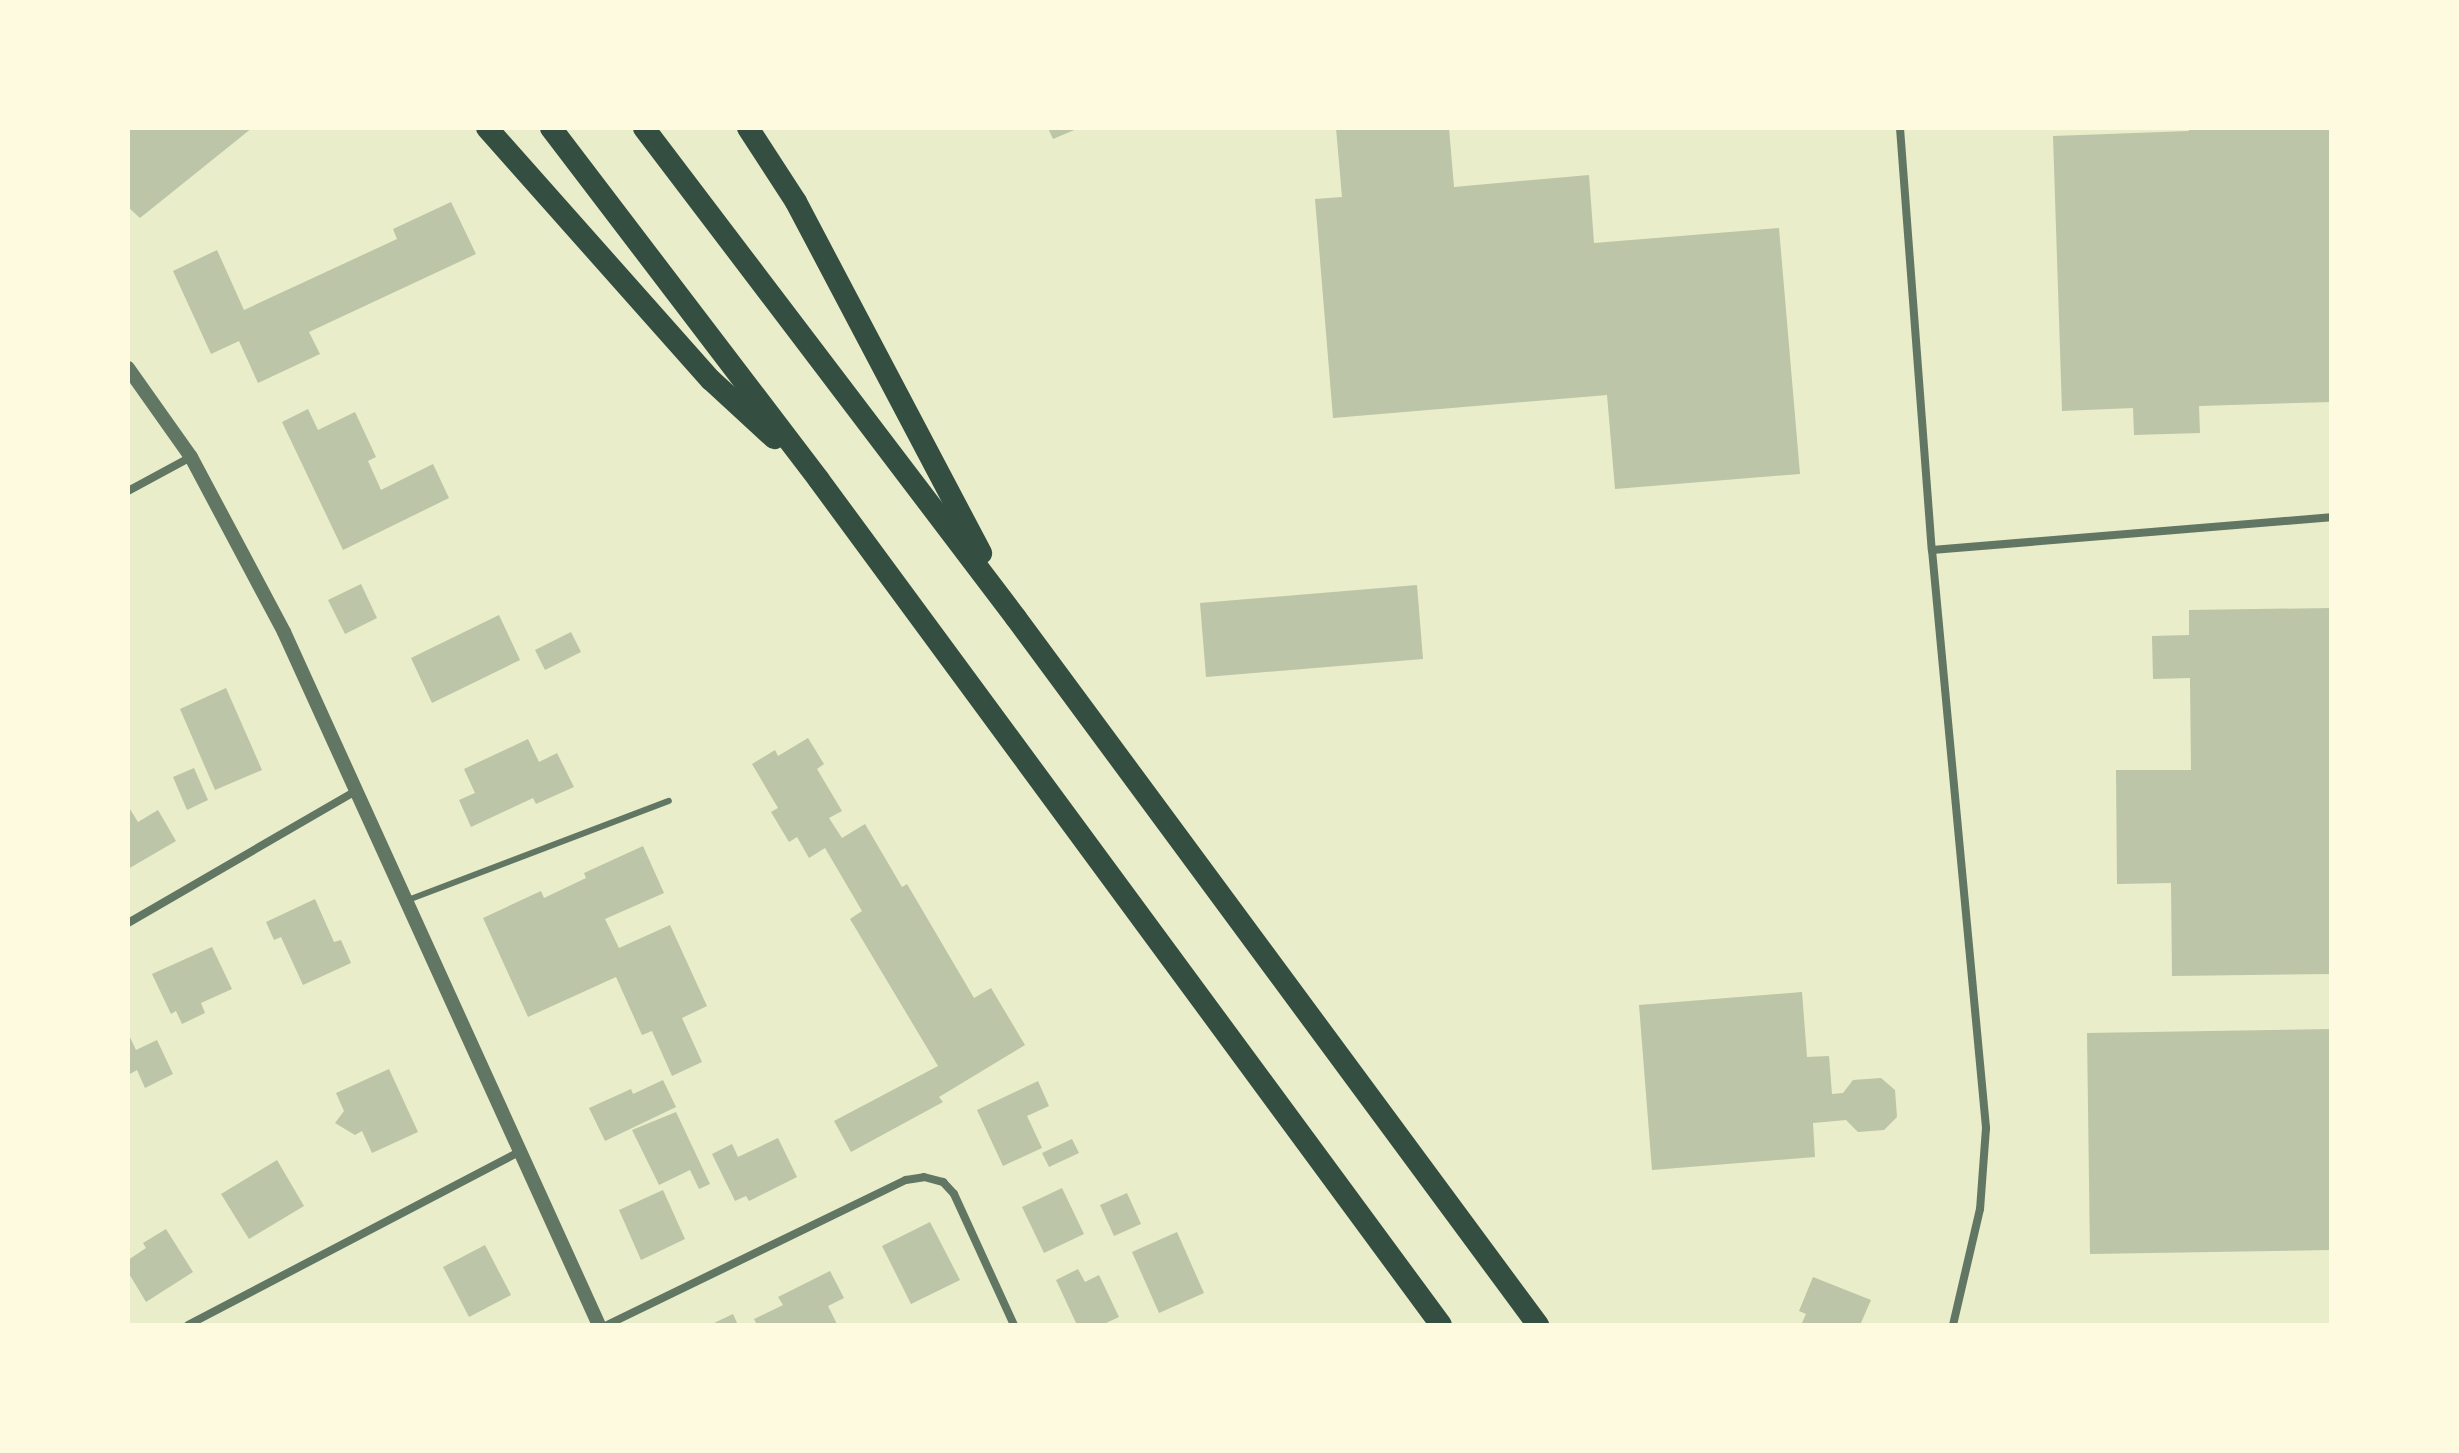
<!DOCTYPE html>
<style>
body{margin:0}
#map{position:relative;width:2459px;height:1453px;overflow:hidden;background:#e9edc9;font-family:Rubik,sans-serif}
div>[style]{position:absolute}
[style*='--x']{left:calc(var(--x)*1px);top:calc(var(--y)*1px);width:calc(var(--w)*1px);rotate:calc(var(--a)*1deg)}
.building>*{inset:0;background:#bcc5a7}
.service>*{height:6px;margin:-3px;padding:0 3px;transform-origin:3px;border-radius:3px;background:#617663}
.minor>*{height:8px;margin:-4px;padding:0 4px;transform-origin:4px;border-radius:4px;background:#617663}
.tertiary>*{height:14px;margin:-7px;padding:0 7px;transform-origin:7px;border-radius:7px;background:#617663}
.trunk>*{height:22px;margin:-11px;padding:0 11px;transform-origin:11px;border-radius:11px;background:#344e41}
span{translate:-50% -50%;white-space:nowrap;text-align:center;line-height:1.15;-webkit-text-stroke:8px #fefae0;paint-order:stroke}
.frame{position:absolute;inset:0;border:130px solid #fefae0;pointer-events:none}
</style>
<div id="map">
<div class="building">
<div style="clip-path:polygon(128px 128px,252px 128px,140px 218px,128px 207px)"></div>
<div style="clip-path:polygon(1048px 128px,1079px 128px,1053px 139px)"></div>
<div style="clip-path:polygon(1336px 128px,1449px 128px,1454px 187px,1589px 175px,1594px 243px,1779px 228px,1800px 474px,1615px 489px,1607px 395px,1333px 418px,1315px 199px,1342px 197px)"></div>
<div style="clip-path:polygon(2188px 128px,2331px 128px,2331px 402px,2199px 406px,2200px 433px,2134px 435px,2133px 408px,2062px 411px,2053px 136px,2189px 131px)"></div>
<div style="clip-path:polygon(451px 202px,476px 254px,309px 332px,320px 354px,258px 383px,239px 341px,211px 354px,173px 271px,217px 250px,244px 310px,397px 239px,393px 229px)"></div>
<div style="clip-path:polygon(308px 409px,318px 430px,355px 412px,376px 457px,368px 461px,381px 490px,433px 464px,449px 498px,343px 550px,282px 422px)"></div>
<div style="clip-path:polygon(361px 584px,377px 618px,345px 634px,328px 600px)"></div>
<div style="clip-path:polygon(1417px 585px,1423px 659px,1206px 677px,1200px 603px)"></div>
<div style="clip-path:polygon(2331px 608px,2331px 974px,2172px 976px,2171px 883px,2117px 884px,2116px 770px,2191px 770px,2190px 678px,2153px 679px,2152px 636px,2189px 635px,2189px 610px)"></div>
<div style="clip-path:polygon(499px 615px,520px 660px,432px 703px,411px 658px)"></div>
<div style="clip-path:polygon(571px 632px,581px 652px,545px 670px,535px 650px)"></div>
<div style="clip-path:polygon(226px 688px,262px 770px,215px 790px,180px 709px)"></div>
<div style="clip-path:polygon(808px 738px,824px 764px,817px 769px,842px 811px,829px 818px,842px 838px,865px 824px,902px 887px,907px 884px,974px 998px,991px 988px,1025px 1045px,939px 1097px,943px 1102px,851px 1152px,834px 1121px,938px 1066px,850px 919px,862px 911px,825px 848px,809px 858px,797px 837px,789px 842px,771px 812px,778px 808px,752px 764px,775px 750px,778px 756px)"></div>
<div style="clip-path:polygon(528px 739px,539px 762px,557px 753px,574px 787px,536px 804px,533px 798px,471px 827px,459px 800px,475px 793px,464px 769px)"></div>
<div style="clip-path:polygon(194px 768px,208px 800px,187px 810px,173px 777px)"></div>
<div style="clip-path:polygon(128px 806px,138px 822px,158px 810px,176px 841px,128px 869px)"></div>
<div style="clip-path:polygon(643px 846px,664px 893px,605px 919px,619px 948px,670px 925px,707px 1006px,682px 1018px,702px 1062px,672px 1076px,652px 1031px,642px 1035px,616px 977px,528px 1017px,483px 918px,541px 891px,544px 898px,586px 878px,584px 873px)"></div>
<div style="clip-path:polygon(315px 899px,334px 942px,341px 940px,351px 963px,303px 985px,281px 937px,274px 940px,266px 922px)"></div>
<div style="clip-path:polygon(212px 947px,232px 989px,201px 1003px,205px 1013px,182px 1024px,176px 1011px,171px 1014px,152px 974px)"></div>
<div style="clip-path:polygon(1802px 992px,1807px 1057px,1829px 1056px,1832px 1094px,1843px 1093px,1853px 1080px,1881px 1078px,1895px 1090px,1897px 1117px,1884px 1130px,1858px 1132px,1846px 1120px,1813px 1123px,1815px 1157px,1652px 1170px,1639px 1005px)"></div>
<div style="clip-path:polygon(2331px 1029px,2331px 1250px,2090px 1254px,2087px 1033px)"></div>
<div style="clip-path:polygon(128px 1033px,136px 1050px,157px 1040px,173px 1074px,145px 1088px,137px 1070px,128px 1075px)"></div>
<div style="clip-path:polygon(389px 1069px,418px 1132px,372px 1153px,362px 1131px,355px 1135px,335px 1123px,344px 1111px,336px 1093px)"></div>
<div style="clip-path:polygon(663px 1080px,676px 1107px,605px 1141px,589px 1108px,631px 1089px,633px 1094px)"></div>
<div style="clip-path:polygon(1038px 1081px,1049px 1106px,1027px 1116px,1042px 1148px,1003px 1166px,977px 1110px)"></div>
<div style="clip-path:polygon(676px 1112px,710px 1184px,699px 1189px,690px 1170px,659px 1185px,632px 1130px)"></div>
<div style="clip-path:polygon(778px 1138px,797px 1177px,749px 1201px,746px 1196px,735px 1201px,712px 1154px,732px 1144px,738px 1157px)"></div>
<div style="clip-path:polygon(1072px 1139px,1079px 1153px,1049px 1167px,1042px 1153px)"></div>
<div style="clip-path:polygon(277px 1160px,304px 1206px,249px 1239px,221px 1194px)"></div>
<div style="clip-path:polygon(1062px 1188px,1084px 1234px,1044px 1253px,1022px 1207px)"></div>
<div style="clip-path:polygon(663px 1190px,685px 1239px,641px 1260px,619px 1210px)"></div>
<div style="clip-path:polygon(1127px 1193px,1141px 1224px,1114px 1236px,1100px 1205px)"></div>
<div style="clip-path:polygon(930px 1222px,960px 1280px,911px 1304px,882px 1246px)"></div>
<div style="clip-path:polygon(166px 1229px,193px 1272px,146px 1302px,128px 1272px,128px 1260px,146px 1248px,143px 1243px)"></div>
<div style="clip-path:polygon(1177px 1232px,1204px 1293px,1159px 1313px,1132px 1252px)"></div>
<div style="clip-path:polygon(485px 1245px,511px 1295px,469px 1317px,443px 1267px)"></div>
<div style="clip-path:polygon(1078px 1269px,1085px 1282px,1099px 1275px,1119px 1317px,1102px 1325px,1077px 1325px,1056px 1280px)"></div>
<div style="clip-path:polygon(830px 1271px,844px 1298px,828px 1306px,837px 1324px,757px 1325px,754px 1319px,783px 1305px,778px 1297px)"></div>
<div style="clip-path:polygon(1813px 1277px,1871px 1300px,1860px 1325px,1801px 1325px,1806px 1314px,1799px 1311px)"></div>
<div style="clip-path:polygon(733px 1314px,738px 1325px,716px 1325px,714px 1323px)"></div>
</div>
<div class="service">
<div style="--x:408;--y:900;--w:279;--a:-20.8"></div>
</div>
<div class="minor">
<div style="--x:1900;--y:128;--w:423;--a:85.7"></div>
<div style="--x:1932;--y:550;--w:581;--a:84.66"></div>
<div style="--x:1986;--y:1128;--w:81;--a:94.2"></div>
<div style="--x:1980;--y:1209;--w:119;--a:103.1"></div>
<div style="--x:128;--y:491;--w:72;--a:-28.4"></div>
<div style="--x:1932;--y:550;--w:400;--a:-4.7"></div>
<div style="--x:128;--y:923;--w:265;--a:-30.1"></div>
<div style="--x:188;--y:1325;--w:376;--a:-27.6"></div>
<div style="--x:607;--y:1325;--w:332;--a:-25.9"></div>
<div style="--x:906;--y:1180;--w:18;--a:-9"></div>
<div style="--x:924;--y:1177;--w:20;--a:15"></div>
<div style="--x:943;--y:1182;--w:16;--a:47"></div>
<div style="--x:954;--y:1194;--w:144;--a:65.4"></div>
</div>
<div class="tertiary">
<div style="--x:128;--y:368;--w:109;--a:54.7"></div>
<div style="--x:191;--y:457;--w:198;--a:62"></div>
<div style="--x:284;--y:632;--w:761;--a:65.56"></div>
</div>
<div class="trunk">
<div style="--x:487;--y:128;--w:337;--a:48.4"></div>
<div style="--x:711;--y:380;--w:86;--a:42.6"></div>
<div style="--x:551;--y:128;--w:442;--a:52.7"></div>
<div style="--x:819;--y:480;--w:1049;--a:53.64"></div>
<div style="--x:644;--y:128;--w:615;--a:52.79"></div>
<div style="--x:1016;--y:618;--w:879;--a:53.56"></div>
<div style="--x:748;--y:128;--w:88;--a:57"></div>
<div style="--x:796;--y:202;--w:397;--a:62.2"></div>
</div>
<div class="frame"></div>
</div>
